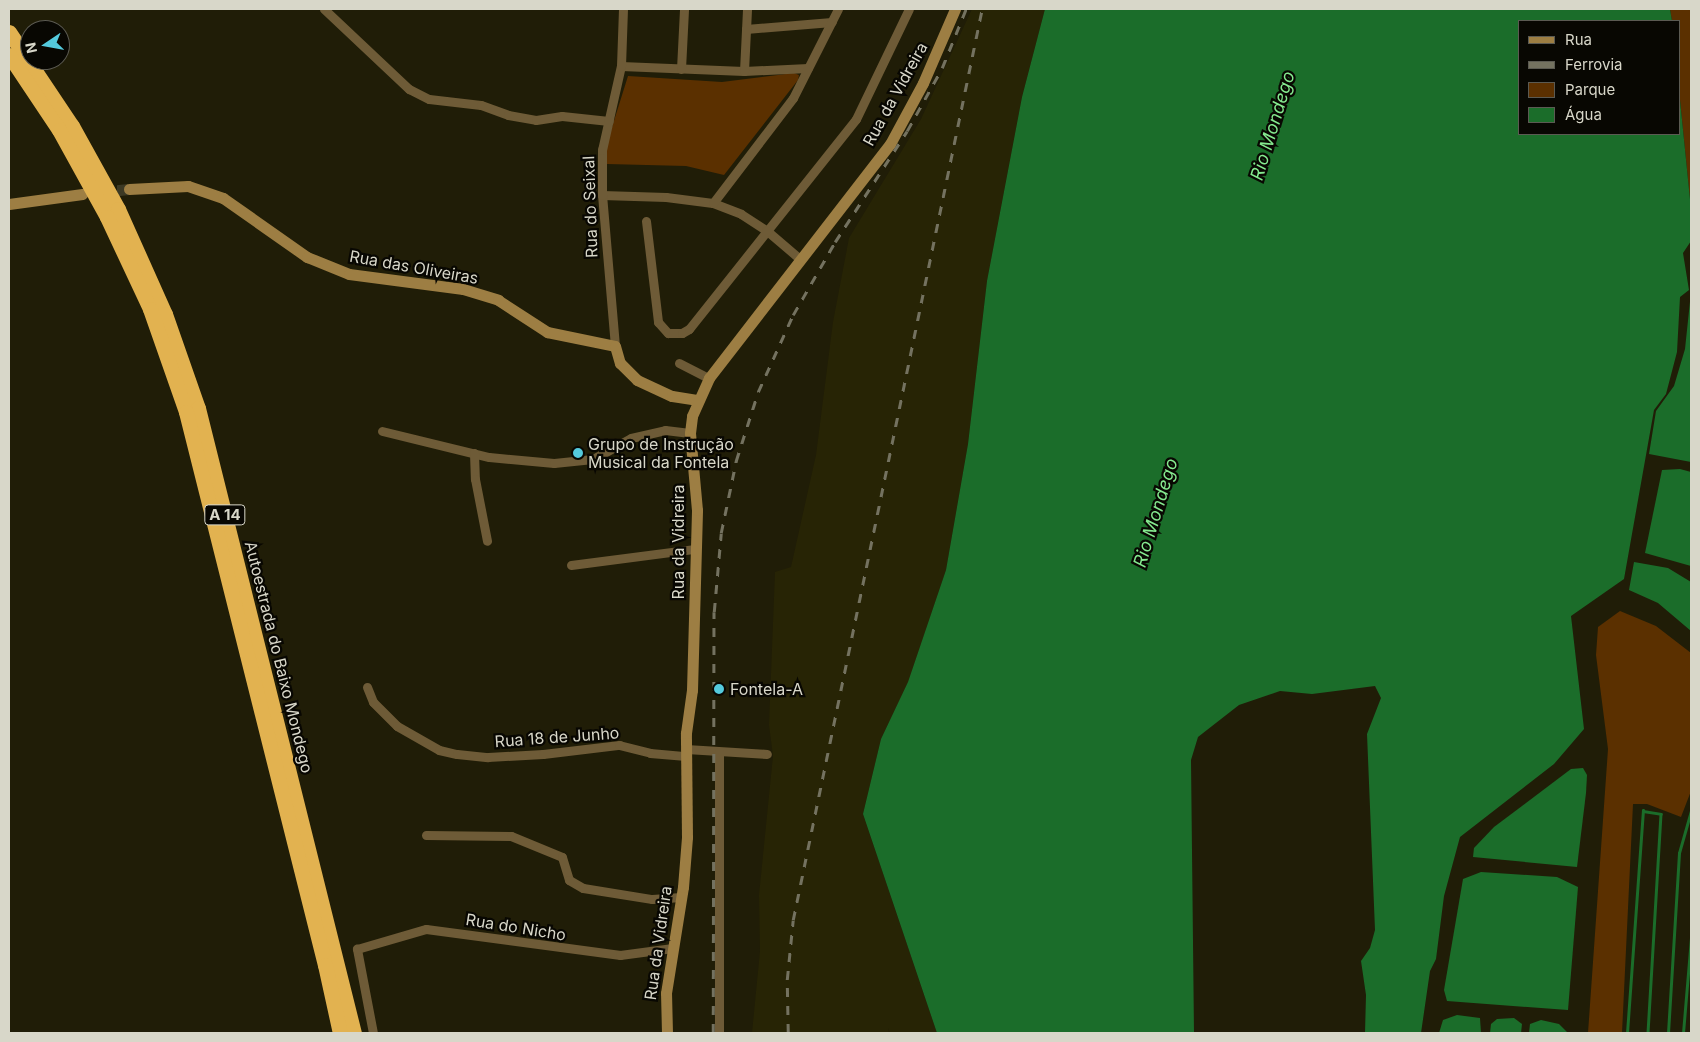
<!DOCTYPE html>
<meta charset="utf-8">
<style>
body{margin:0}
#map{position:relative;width:1700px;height:1042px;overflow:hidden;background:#201d07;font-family:Inter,sans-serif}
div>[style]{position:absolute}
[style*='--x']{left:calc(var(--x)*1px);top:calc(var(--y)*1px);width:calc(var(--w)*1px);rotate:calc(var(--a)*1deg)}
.built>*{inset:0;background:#272405}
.green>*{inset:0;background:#5b3000}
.water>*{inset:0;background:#1b6d2a}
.stream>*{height:2.5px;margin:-1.25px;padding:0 1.25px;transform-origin:1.25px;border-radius:1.25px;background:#1b6d2a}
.secondary-tunnel>*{height:11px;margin-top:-5.5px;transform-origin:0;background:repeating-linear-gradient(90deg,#3c3924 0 11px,transparent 0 16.5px)}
.street>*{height:9px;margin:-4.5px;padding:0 4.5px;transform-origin:4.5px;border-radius:4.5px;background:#6e5b37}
.secondary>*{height:11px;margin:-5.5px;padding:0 5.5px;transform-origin:5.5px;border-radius:5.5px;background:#9d7e43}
.highway>*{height:15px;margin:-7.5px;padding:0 7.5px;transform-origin:7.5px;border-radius:7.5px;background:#e2b250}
.rail>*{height:2.5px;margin-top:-1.25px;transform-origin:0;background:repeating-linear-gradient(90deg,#747260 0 9px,transparent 0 18px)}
.dots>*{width:14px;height:14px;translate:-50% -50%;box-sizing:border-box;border:2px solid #080702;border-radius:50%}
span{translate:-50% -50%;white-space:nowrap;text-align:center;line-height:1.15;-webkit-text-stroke:4.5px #080702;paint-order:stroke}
.shield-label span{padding:1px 4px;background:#080702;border:1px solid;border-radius:4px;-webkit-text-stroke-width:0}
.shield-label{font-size:15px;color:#d8d7c9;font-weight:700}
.street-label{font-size:16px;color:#d8d7c9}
.poi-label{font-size:16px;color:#d8d7c9}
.left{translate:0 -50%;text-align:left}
.water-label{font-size:18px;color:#85ea8f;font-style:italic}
.frame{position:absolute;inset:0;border:10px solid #d8d7c9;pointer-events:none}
.legend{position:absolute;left:1518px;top:20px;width:162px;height:115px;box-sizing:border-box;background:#080702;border:1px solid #5b5a52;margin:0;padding:6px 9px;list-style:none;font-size:15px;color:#d8d7c9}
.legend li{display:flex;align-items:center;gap:10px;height:25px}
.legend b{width:25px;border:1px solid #5b5a52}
.north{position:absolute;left:20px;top:20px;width:50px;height:50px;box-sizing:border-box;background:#080702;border:1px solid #5b5a52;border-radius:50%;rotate:258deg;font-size:14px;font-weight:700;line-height:20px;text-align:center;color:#d8d7c9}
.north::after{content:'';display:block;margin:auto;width:18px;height:22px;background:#54cadd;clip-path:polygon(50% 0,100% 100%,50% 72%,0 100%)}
</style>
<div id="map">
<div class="built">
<div style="clip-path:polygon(972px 9px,1045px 9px,1022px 97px,987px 281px,968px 444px,946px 570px,908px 683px,881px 739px,863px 814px,937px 1033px,890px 1033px,888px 1028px,889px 1033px,752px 1033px,760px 951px,759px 895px,773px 756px,769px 725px,775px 572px,791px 567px,816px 455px,833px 322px,849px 238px,921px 119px)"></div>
</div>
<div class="green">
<div style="clip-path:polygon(1670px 9px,1691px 9px,1691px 209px,1679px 90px,1679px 21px,1672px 21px)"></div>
<div style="clip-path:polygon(794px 73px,799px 75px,798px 80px,724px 175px,686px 166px,607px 164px,607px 143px,628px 76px,722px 82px)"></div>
<div style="clip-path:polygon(1620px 611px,1656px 626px,1691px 653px,1691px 791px,1681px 817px,1647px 804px,1633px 804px,1622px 1033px,1588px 1033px,1608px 749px,1596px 655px,1598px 627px)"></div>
</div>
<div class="water">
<div style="clip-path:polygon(1045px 9px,1670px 9px,1672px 21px,1519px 21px,1519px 134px,1679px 134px,1679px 90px,1691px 209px,1691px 241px,1683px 253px,1689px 290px,1680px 297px,1677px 352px,1666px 394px,1654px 410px,1624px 579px,1571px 616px,1584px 729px,1554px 764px,1460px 837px,1444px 896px,1436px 959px,1430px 971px,1421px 1033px,1365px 1033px,1366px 995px,1361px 961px,1370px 948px,1375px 930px,1367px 734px,1381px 698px,1375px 686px,1312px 694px,1280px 691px,1239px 705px,1198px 737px,1191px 760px,1194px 1033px,937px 1033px,863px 814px,881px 739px,908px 682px,946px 570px,968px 444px,987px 281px,1022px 97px)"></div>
<div style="clip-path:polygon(1691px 292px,1691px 462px,1649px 454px,1656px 411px,1674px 386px,1685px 349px)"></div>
<div style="clip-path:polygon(1680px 469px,1691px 472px,1691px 566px,1645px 553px,1662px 470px)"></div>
<div style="clip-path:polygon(1634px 562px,1668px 568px,1691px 582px,1691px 631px,1658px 603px,1629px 590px)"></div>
<div style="clip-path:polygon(1583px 768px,1587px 775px,1586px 793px,1577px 867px,1473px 857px,1474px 848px,1494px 827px,1571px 769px)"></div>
<div style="clip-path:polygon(1481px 872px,1557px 877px,1578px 887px,1568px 1010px,1447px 1001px,1444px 990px,1463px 879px)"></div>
<div style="clip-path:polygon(1457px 1015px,1480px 1018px,1481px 1033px,1439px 1033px,1443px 1020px)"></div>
<div style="clip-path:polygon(1514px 1018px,1522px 1024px,1521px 1033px,1490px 1033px,1491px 1024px,1497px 1019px)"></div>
<div style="clip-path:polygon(1541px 1020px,1559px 1024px,1568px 1033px,1529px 1033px,1530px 1024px)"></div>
</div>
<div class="stream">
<div style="--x:1627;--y:1033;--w:223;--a:-85.9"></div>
<div style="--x:1643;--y:811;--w:18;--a:9"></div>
<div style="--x:1661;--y:814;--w:219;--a:93.4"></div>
<div style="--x:1668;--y:1033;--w:180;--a:-86.5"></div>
<div style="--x:1679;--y:853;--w:44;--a:-74.1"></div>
<div style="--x:1683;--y:1033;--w:95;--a:-85.2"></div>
</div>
<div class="secondary-tunnel">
<div style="--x:101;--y:192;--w:28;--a:-6"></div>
</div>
<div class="street">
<div style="--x:324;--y:9;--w:117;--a:43.3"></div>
<div style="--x:409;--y:89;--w:22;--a:27"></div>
<div style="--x:429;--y:99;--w:52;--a:6.6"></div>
<div style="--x:481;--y:105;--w:29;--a:20"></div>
<div style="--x:508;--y:115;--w:28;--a:10"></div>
<div style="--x:536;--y:120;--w:26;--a:-9"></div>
<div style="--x:562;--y:116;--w:47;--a:6.1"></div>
<div style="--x:746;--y:29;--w:86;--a:-4.7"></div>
<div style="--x:621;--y:66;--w:123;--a:2.3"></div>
<div style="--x:744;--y:71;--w:64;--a:-2.7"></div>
<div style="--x:681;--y:69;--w:60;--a:-87.1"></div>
<div style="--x:744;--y:71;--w:62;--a:-87.2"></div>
<div style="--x:602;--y:195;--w:64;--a:1.8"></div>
<div style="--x:666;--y:197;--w:47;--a:7.3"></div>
<div style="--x:713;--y:203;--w:30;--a:21"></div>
<div style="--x:741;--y:214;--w:30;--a:33"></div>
<div style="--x:766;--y:230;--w:45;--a:40.5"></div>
<div style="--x:713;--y:203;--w:132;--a:-52.7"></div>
<div style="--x:793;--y:98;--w:100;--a:-63.2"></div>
<div style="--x:646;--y:221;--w:102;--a:83.2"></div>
<div style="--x:658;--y:322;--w:15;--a:48"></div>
<div style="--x:668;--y:333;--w:14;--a:0"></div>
<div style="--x:682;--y:333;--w:8;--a:-30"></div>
<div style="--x:689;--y:329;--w:268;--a:-51.5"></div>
<div style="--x:856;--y:119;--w:122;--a:-64.3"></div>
<div style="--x:615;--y:346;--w:152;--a:-94.9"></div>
<div style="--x:602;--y:195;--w:45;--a:-90"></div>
<div style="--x:602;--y:150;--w:86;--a:-77.3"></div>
<div style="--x:621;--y:66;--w:57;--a:-88"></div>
<div style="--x:679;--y:363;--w:34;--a:27"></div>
<div style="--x:382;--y:431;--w:110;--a:13.7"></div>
<div style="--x:489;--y:457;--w:65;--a:5.3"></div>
<div style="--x:554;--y:463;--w:39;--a:-6"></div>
<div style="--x:593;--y:459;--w:43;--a:-28.9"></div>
<div style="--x:631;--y:438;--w:35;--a:-13"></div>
<div style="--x:665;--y:430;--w:25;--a:7"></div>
<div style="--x:474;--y:453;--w:26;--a:88"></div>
<div style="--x:475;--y:479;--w:63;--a:79"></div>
<div style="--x:571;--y:565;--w:125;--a:-7.4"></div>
<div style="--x:367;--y:687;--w:16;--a:68"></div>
<div style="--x:373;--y:702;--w:34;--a:45"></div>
<div style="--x:397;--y:726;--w:48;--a:29.7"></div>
<div style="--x:439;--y:750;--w:18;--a:13"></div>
<div style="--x:457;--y:754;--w:31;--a:6"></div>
<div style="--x:488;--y:757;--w:55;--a:-3.1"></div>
<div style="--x:543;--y:754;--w:77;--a:-6.8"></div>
<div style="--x:619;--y:745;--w:32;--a:14"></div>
<div style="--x:650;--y:753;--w:36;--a:5"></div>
<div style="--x:686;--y:749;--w:81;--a:3.5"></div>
<div style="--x:426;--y:835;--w:85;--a:0.7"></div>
<div style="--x:511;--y:836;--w:55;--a:22.4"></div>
<div style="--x:562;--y:857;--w:24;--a:73"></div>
<div style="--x:569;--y:880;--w:16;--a:30"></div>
<div style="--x:583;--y:888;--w:70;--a:9.1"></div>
<div style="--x:652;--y:899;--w:29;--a:-4"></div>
<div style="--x:373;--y:1033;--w:86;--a:-100.8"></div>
<div style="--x:357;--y:949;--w:72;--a:-16.2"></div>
<div style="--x:426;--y:929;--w:196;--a:7.6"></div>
<div style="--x:620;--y:955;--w:53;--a:-7.5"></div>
<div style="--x:719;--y:1033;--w:281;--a:-90"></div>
</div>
<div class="secondary">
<div style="--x:129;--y:189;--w:59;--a:-2.9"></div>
<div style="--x:188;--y:186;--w:37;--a:19"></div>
<div style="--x:223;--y:198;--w:103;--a:35.1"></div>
<div style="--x:307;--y:257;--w:45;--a:22"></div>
<div style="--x:349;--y:274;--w:115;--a:7.5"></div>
<div style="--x:463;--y:289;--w:37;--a:17"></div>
<div style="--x:498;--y:300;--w:59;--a:33.1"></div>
<div style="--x:547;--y:332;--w:69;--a:11.6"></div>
<div style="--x:615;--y:346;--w:18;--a:74"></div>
<div style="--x:620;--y:363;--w:24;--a:45"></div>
<div style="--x:637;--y:380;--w:38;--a:25"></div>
<div style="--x:672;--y:396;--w:25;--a:9"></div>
<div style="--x:9;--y:204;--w:74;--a:-7.8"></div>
<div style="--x:667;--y:1033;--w:40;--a:-91.4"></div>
<div style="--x:666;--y:993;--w:107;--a:-80.9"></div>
<div style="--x:683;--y:887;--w:50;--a:-85.4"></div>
<div style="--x:687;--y:837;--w:104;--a:-90.6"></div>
<div style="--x:686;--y:733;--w:43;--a:-82.1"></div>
<div style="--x:692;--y:690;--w:180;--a:-88.4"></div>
<div style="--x:697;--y:510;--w:77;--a:-95.2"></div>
<div style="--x:690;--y:433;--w:17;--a:-83"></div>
<div style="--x:692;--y:416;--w:42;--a:-65.9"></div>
<div style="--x:709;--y:378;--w:296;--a:-52.3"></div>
<div style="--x:890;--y:144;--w:69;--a:-61.6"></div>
<div style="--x:923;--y:83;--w:81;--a:-66.6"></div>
</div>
<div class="highway">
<div style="--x:9;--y:32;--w:113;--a:56.2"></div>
<div style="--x:72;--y:126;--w:95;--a:61"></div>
<div style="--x:118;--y:209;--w:115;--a:65.9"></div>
<div style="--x:165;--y:314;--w:100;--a:70.7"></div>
<div style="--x:198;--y:408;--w:644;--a:75.99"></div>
<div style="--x:9;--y:55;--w:90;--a:56.3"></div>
<div style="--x:59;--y:130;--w:99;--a:61.1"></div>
<div style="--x:107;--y:217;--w:102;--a:64.9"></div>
<div style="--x:150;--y:309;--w:109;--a:70.7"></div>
<div style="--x:186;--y:412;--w:570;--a:75.89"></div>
<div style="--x:325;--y:965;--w:70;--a:77.6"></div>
</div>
<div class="rail">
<div style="--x:713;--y:1033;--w:421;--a:-89.9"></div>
<div style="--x:714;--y:612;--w:79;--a:-84.9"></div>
<div style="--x:721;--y:533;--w:74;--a:-78.2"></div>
<div style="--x:736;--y:461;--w:72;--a:-72.3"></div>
<div style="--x:758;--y:392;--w:85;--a:-65.6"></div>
<div style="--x:793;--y:315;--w:84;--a:-60.1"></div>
<div style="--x:835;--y:242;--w:132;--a:-57"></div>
<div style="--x:907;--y:131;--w:72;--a:-60.9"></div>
<div style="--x:942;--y:68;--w:64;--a:-67.9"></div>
<div style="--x:788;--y:1033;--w:53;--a:-91.1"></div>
<div style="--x:787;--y:980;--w:60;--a:-84.3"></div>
<div style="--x:793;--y:920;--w:930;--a:-78.28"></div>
</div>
<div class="dots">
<div style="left:578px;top:453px;background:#54cadd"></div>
<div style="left:719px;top:689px;background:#54cadd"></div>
</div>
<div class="shield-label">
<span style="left:225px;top:515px">A 14</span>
</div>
<div class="street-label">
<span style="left:895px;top:94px;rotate:-61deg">Rua da Vidreira</span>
<span style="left:590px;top:207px;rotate:-92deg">Rua do Seixal</span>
<span style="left:414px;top:267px;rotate:10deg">Rua das Oliveiras</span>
<span style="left:678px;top:542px;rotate:-90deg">Rua da Vidreira</span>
<span style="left:279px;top:657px;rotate:76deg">Autoestrada do Baixo Mondego</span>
<span style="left:557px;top:737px;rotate:-4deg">Rua 18 de Junho</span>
<span style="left:516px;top:927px;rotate:9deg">Rua do Nicho</span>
<span style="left:658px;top:943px;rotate:-82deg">Rua da Vidreira</span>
</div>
<div class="poi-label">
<span class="left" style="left:588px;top:453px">Grupo de Instrução<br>Musical da Fontela</span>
<span class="left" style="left:730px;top:689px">Fontela-A</span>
</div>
<div class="water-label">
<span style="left:1273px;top:126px;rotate:-73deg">Rio Mondego</span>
<span style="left:1156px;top:513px;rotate:-73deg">Rio Mondego</span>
</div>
<div class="frame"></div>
<ul class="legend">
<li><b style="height:6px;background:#9d7e43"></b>Rua</li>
<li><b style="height:6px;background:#747260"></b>Ferrovia</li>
<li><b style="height:14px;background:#5b3000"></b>Parque</li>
<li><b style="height:14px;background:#1b6d2a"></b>Água</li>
</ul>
<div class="north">N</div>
</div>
